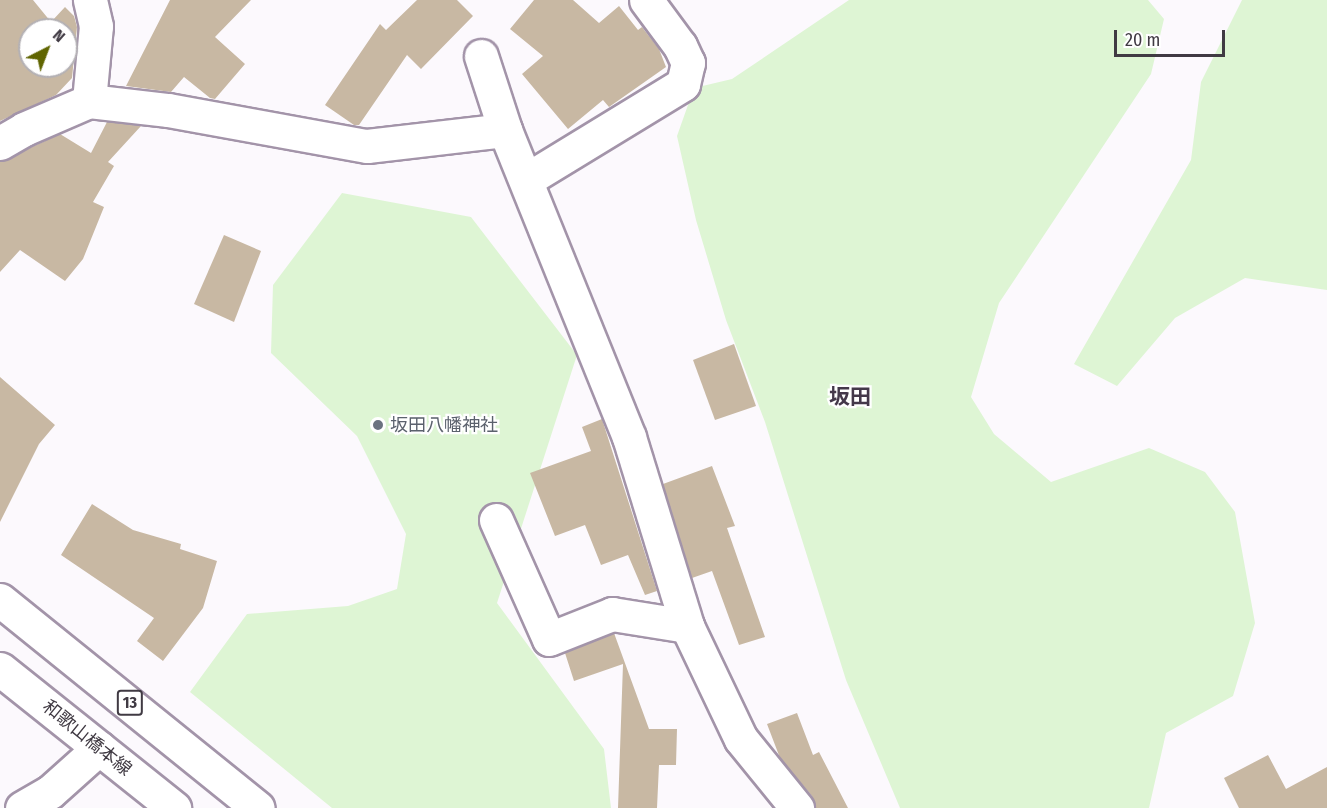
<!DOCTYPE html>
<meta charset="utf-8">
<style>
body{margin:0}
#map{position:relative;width:1327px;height:808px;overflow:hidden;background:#fcf9fd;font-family:"Fira Sans Condensed","Noto Sans JP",sans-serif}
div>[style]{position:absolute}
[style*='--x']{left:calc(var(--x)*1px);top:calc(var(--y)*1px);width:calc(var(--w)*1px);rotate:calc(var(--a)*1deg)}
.green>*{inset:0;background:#def5d4}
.building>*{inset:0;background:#c8b8a3}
.roads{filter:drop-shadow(2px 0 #a394a9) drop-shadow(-2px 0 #a394a9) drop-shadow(0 2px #a394a9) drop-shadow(0 -2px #a394a9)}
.street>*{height:33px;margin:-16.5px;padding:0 16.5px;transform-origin:16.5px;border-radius:16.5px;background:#fff}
.primary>*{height:33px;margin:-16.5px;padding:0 16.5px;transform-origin:16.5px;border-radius:16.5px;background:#fff}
.dots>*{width:16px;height:16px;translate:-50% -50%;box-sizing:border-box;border:3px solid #fff;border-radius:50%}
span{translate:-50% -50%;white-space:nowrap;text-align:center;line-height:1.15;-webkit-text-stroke:4.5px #fff;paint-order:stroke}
.shield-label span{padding:2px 4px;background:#fff;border:2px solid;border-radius:4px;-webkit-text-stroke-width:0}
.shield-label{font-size:16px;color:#403a43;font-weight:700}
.worship-label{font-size:18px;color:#5b616d}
.left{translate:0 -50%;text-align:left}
.street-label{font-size:18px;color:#403a43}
.quarter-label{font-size:21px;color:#44384a;font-weight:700}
.north{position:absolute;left:18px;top:18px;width:60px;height:60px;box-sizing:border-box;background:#fff;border:2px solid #b3b0b4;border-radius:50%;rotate:42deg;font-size:16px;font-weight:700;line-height:24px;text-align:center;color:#403a43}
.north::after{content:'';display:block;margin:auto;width:21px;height:27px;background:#606501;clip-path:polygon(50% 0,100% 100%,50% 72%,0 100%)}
.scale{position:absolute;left:1114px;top:30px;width:111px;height:27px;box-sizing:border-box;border:3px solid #403a43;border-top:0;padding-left:8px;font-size:18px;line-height:21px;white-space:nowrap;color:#403a43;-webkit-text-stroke:4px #fff;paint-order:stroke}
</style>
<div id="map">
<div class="green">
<div style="clip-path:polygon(849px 0,1148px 0,1164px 19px,1151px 74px,999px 303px,971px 397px,994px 434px,1051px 482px,1149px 448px,1205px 472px,1235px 512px,1255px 623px,1233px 696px,1166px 733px,1149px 808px,900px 808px,846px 680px,765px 422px,726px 320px,696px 220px,677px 136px,694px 88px,732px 79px)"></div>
<div style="clip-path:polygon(1242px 0,1327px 0,1327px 290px,1245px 278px,1175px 318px,1117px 386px,1074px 364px,1191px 160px,1201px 82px)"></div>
<div style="clip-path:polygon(342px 193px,471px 217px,577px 355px,497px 603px,604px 749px,611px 808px,332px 808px,190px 692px,247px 614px,348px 606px,397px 589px,406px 534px,357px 436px,271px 353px,273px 285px)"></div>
</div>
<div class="building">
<div style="clip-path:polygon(evenodd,0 0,33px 0,51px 22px,65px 7px,74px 16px,77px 27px,72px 78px,56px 95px,0 121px,0 0,30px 30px,66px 30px,66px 66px,30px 66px,30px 30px)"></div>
<div style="clip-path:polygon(170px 0,251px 0,215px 37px,245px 64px,215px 99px,210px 98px,184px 77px,171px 92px,126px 86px)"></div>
<div style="clip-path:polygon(417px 0,457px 0,473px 16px,421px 69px,407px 55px,359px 125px,354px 125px,325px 105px,380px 24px,386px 30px)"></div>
<div style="clip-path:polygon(534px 0,573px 0,599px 23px,619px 6px,638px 30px,642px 27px,645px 31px,659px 49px,666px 67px,609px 107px,603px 100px,568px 129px,522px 74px,543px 56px,510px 29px)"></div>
<div style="clip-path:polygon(107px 122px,141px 126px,108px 162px,114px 166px,93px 202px,104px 207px,83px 259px,65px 281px,20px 250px,0 272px,0 162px,60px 134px,91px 153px)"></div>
<div style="clip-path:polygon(224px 235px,261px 251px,234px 322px,194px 304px)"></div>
<div style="clip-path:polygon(734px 344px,756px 406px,715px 420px,693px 360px)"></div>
<div style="clip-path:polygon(0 377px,55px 425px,39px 444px,0 522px)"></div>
<div style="clip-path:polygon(602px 419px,657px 591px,645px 595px,628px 555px,601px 565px,585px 525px,555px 536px,530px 473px,591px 451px,582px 427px)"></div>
<div style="clip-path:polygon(712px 466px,735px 526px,727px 528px,765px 637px,739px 645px,712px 571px,692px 578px,663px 484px)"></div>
<div style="clip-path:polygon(92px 504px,133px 530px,181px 544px,180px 549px,217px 561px,203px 608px,163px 661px,137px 641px,154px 618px,61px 555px)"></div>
<div style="clip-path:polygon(614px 633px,649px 729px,677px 729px,676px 765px,659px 765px,657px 808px,618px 808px,623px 664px,574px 681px,565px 653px)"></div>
<div style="clip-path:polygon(797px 713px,813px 755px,819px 752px,848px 808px,815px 808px,812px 796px,780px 758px,767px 724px)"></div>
<div style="clip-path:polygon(1268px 755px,1286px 789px,1327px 767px,1327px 808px,1239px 808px,1224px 778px)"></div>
</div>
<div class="roads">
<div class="street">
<div style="--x:481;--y:56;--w:78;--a:72"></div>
<div style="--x:505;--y:130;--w:331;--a:68"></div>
<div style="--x:629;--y:437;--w:198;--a:72.9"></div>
<div style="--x:687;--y:626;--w:125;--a:64.5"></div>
<div style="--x:741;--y:739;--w:89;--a:50.9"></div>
<div style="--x:89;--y:101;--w:75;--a:-84.7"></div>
<div style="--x:96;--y:26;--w:27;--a:-103"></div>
<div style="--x:0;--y:143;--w:28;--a:-30"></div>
<div style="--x:24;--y:129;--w:71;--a:-23.3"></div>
<div style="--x:89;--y:101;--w:80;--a:6.5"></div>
<div style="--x:168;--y:110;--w:202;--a:10.3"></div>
<div style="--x:367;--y:146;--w:139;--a:-6.6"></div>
<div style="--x:526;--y:180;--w:184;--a:-31.4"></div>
<div style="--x:683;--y:84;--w:22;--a:-77"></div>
<div style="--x:688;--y:63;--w:19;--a:-115"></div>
<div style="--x:680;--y:46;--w:57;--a:-126.5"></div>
<div style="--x:496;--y:520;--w:130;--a:66"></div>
<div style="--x:549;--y:639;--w:68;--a:-21.6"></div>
<div style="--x:612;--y:614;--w:76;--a:9.1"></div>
<div style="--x:22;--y:808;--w:32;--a:-30"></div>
<div style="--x:50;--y:792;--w:66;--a:-41.9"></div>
</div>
<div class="primary">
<div style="--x:0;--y:600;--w:331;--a:38.9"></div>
<div style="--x:0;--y:669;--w:223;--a:38.6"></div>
</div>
</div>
<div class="dots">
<div style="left:378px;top:425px;background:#6b7280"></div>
</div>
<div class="shield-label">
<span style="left:130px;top:703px">13</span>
</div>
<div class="worship-label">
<span class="left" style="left:390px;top:425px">坂田八幡神社</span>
</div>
<div class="street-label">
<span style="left:87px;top:738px;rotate:39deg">和歌山橋本線</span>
</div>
<div class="quarter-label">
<span style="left:850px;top:397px">坂田</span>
</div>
<div class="north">N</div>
<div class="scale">20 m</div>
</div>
